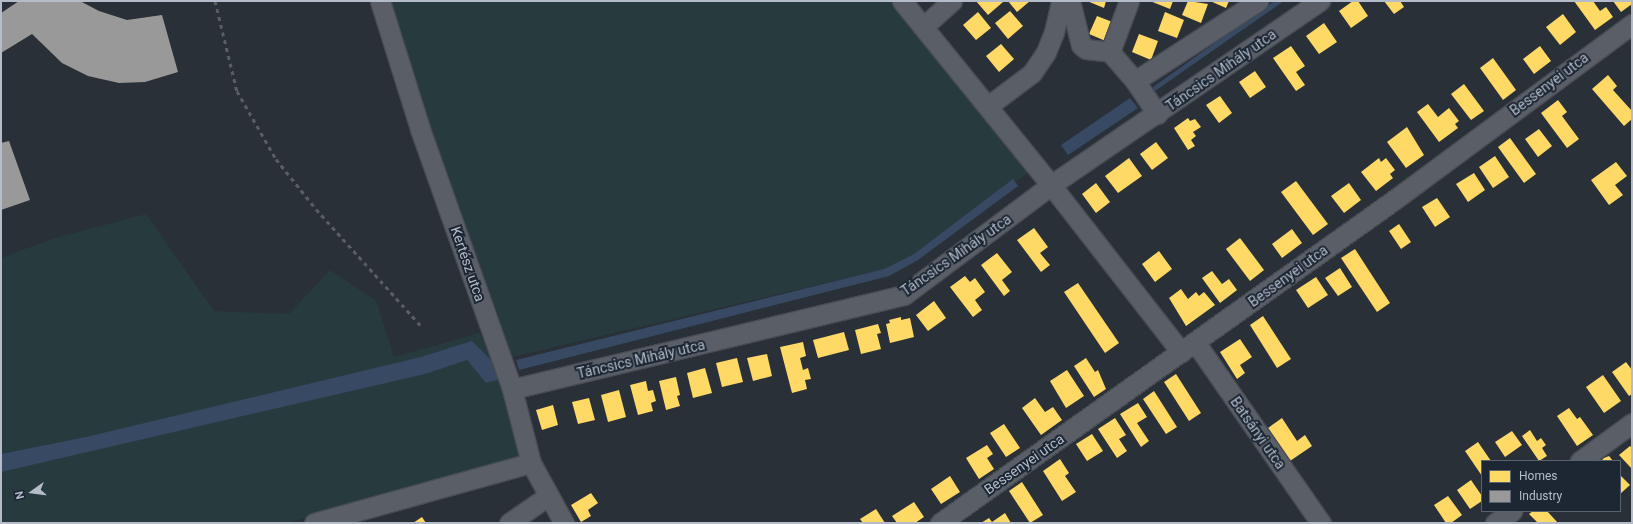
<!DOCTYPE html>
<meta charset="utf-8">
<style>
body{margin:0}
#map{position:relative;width:1633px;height:524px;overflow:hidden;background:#2a3038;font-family:Roboto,sans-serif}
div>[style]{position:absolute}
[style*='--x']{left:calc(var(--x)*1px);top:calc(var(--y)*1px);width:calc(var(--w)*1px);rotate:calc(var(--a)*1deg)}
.green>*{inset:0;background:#273a3e}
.water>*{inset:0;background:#384963}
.homes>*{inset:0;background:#ffd966}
.industry>*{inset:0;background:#999}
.roads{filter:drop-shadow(1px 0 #484c53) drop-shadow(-1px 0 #484c53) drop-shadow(0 1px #484c53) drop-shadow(0 -1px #484c53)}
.minor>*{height:19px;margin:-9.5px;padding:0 9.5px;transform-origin:9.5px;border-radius:9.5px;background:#5a5e66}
.rail>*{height:3px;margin-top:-1.5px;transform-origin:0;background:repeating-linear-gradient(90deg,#595d64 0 4px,transparent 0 8px)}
span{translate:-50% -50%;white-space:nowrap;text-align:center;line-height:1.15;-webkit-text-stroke:4px #1d2633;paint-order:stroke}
.street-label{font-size:14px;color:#b4bcc9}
.frame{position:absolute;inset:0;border:2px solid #b4bcc9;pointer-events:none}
.legend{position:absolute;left:1481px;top:460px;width:140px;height:52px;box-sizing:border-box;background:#1d2633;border:1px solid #59626f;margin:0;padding:5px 7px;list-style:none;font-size:12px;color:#b4bcc9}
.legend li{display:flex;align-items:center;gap:8px;height:20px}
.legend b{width:20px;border:1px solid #59626f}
.north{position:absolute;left:12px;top:472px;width:40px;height:40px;-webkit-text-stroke:3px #1d2633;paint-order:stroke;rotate:256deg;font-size:11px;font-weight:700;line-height:16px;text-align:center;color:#b4bcc9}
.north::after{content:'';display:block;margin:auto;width:14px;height:18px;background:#b4bcc9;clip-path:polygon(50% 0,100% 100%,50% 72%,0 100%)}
</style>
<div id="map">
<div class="green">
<div style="clip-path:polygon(388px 1px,893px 1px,1028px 173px,914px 254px,884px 269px,508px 358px)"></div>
<div style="clip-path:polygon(146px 214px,214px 311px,289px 314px,330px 270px,376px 301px,394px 357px,480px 333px,505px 392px,521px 459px,286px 523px,1px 523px,1px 258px,55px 238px)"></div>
</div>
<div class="water">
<div style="clip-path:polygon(1274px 1px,1284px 1px,1155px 91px,1153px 87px)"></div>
<div style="clip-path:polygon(1130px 98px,1138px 108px,1068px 155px,1061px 145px)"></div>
<div style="clip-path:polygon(1013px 179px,1018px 186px,918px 260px,889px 276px,519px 370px,516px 360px,884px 269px,914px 254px)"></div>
<div style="clip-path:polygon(472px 341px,492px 361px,500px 379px,486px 383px,467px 360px,425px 374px,1px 472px,1px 454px,86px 437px,421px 357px)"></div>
</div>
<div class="homes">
<div style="clip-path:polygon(976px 1px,1002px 1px,1003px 2px,988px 15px)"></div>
<div style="clip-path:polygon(1008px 1px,1030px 1px,1017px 12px)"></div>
<div style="clip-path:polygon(1087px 1px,1106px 1px,1104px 8px)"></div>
<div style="clip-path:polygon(1150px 1px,1173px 1px,1170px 9px)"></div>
<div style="clip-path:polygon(1188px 1px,1208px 4px,1201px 23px,1182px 15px)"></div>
<div style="clip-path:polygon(1210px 1px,1229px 1px,1226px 8px)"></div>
<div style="clip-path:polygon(1353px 1px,1358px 1px,1368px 16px,1351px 28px,1339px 11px)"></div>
<div style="clip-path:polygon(1384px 1px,1400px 1px,1404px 7px,1394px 14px)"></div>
<div style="clip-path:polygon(1574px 1px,1593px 1px,1600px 11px,1606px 7px,1613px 17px,1595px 30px)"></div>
<div style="clip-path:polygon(1613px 1px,1632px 1px,1632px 4px,1621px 12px)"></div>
<div style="clip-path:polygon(1010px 11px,1023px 26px,1008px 39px,995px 23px)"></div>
<div style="clip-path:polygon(978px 12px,991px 28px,976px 40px,963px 25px)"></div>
<div style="clip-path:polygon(1165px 12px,1184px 20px,1177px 38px,1158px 31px)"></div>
<div style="clip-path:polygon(1563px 14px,1576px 32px,1560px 45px,1546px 27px)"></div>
<div style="clip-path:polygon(1097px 16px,1115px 23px,1108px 42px,1089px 34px)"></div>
<div style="clip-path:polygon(1324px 23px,1337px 42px,1319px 54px,1306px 36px)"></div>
<div style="clip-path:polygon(1139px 34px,1158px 41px,1151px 60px,1132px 52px)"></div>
<div style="clip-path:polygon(1001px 44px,1014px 59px,999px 72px,986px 56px)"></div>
<div style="clip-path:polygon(1291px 46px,1305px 66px,1296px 72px,1305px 85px,1296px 91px,1273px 58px)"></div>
<div style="clip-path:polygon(1540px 46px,1551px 61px,1534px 74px,1523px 59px)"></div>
<div style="clip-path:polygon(1493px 58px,1516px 90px,1503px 100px,1480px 68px)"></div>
<div style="clip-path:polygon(1255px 71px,1266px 87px,1250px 98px,1239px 82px)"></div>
<div style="clip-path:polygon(1608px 75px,1617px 86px,1613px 90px,1632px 111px,1632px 119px,1624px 126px,1592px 89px)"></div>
<div style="clip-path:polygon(1464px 84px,1484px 111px,1471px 120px,1451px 94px)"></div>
<div style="clip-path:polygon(1220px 96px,1232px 113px,1219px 123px,1206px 105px)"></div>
<div style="clip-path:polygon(1558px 100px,1567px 112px,1562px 116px,1579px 139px,1567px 148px,1541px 113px)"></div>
<div style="clip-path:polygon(1428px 104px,1438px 117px,1449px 108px,1459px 121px,1455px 124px,1458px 128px,1439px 142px,1417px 112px)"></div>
<div style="clip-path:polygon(1188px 118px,1190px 121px,1195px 119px,1201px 127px,1193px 132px,1196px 136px,1191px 140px,1195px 146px,1188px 150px,1174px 128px)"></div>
<div style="clip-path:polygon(1407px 127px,1424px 155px,1406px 168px,1387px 142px)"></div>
<div style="clip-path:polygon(1539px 129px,1552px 146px,1538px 157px,1525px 139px)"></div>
<div style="clip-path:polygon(1510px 138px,1536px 174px,1524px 183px,1498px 147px)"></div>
<div style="clip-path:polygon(1156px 142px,1168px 158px,1152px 170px,1140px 154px)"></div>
<div style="clip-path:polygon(1495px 156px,1509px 177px,1493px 188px,1479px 167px)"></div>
<div style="clip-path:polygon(1129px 158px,1142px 176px,1118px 193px,1105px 176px)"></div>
<div style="clip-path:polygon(1379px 158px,1381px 162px,1386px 158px,1395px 170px,1390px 174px,1393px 178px,1376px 191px,1361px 172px)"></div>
<div style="clip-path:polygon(1616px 162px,1627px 176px,1615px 185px,1623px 195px,1609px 205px,1591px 180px)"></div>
<div style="clip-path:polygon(1474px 173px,1485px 190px,1468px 202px,1456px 184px)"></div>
<div style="clip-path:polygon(1296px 181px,1328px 224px,1313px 235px,1281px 192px)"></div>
<div style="clip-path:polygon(1096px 183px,1110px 202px,1096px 213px,1082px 194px)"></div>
<div style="clip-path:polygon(1349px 183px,1361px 200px,1344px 213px,1331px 196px)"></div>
<div style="clip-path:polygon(1437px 198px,1450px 217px,1435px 227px,1422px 207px)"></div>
<div style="clip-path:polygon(1399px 224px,1411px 242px,1401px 249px,1389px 231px)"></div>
<div style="clip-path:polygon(1034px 228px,1048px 247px,1040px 253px,1050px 265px,1041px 272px,1017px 240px)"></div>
<div style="clip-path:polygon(1292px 229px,1302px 243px,1282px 258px,1272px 244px)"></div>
<div style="clip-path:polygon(1240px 238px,1264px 270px,1250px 281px,1226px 249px)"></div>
<div style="clip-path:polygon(1355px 249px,1390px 303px,1377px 312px,1341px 258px)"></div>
<div style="clip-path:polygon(1159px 251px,1172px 269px,1155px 282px,1142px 264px)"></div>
<div style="clip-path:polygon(997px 253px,1012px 272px,1002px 280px,1010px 291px,1004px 296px,981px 265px)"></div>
<div style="clip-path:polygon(1340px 268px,1352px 287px,1338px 296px,1325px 278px)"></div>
<div style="clip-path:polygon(1212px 271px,1222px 284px,1229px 279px,1237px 290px,1220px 303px,1202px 278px)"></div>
<div style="clip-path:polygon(965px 276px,970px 282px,975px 278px,985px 292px,975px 300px,982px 310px,973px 317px,950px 287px)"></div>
<div style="clip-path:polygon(1316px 277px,1328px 295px,1308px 308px,1296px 290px)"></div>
<div style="clip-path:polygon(1078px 283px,1119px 343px,1105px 353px,1064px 292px)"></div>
<div style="clip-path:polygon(1181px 289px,1188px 299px,1196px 292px,1199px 296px,1204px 292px,1215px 305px,1186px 326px,1169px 298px)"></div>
<div style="clip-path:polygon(934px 301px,946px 318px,928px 331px,916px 315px)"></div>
<div style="clip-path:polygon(1263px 316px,1291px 359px,1277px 368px,1250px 325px)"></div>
<div style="clip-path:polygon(901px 317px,901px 320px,910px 318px,914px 337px,890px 343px,886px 324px,890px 323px,889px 320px)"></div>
<div style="clip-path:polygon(878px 324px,881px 333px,877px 334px,881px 349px,861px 354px,855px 330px)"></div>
<div style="clip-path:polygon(844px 332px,849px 350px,818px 358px,813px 340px)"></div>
<div style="clip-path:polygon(1240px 339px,1252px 357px,1240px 365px,1245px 373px,1237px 379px,1220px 352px)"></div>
<div style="clip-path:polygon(803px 342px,806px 356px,800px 358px,803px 370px,808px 368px,811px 379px,805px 380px,807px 389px,792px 393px,780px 347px)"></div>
<div style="clip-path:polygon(767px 354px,772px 376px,753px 381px,747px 358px)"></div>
<div style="clip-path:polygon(737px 358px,743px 382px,722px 387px,716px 363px)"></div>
<div style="clip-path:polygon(1086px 358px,1095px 372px,1098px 370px,1106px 389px,1094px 397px,1074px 366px)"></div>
<div style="clip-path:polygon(1626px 362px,1632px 370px,1632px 394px,1629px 396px,1612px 372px)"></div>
<div style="clip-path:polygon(705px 368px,712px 393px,693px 398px,687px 373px)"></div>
<div style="clip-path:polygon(1067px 370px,1084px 396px,1066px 408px,1050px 381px)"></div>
<div style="clip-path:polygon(1176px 374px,1201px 413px,1189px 421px,1164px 382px)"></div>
<div style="clip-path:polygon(1603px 375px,1621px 401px,1604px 413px,1586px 387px)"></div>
<div style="clip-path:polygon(676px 377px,680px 395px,677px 396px,680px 406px,666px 410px,659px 381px)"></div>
<div style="clip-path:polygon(646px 381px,648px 391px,653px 390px,656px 401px,651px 403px,653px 411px,638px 415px,630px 385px)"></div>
<div style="clip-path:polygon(619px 390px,626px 417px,608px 422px,601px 395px)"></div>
<div style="clip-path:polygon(1154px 391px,1177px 427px,1166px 434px,1143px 399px)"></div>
<div style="clip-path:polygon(589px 398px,595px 420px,578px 424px,572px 402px)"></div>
<div style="clip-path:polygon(1035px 398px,1045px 412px,1053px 407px,1062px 420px,1041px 435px,1022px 408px)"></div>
<div style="clip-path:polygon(1138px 403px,1147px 417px,1137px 423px,1149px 441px,1141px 447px,1120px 414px)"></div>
<div style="clip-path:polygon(553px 405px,558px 425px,542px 430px,536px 410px)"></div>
<div style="clip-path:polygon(1569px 408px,1577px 419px,1580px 417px,1593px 435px,1577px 446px,1557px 416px)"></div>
<div style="clip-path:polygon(1115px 418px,1126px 435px,1119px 439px,1127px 451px,1117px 458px,1098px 429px)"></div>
<div style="clip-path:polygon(1282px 418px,1297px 441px,1305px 435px,1312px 446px,1290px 461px,1268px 428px)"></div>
<div style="clip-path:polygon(1004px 424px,1020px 448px,1006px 457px,990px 433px)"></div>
<div style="clip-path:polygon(1530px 430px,1537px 441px,1541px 438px,1546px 445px,1542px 448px,1547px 456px,1539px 461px,1522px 436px)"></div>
<div style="clip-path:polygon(1512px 431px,1522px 445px,1505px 457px,1495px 442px)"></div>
<div style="clip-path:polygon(1092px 434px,1103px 451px,1087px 461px,1076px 444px)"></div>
<div style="clip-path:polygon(1478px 442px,1491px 461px,1482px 461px,1482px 476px,1465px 451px)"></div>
<div style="clip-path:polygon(987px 445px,993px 454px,987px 458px,994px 469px,979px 479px,966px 458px)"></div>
<div style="clip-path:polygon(1630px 446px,1632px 448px,1632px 469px,1619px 455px)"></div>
<div style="clip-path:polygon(1609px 456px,1613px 461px,1601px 461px,1604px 458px)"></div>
<div style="clip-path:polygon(1060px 459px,1069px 473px,1065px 476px,1076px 492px,1062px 501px,1043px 471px)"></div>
<div style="clip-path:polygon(1620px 475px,1630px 485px,1620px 494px)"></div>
<div style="clip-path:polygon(950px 476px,960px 492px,941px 504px,931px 489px)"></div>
<div style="clip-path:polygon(1471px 480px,1482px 496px,1482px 501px,1470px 509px,1457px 490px)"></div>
<div style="clip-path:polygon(1022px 482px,1043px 515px,1030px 523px,1009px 491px)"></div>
<div style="clip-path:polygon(591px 493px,598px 503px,588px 510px,591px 516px,581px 522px,571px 505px)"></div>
<div style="clip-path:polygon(1448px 496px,1462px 515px,1451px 523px,1446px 523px,1434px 505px)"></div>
<div style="clip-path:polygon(914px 502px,924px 517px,915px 523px,897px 523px,892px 516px)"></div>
<div style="clip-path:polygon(876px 509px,885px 523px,863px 523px,860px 519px)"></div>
<div style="clip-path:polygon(1533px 511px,1547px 511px,1558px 523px,1538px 523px,1529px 514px)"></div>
<div style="clip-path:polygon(1005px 513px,1011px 523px,981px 523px,989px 518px,992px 522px)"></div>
<div style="clip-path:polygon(422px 517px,426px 523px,413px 523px)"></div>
</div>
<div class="industry">
<div style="clip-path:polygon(19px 1px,80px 1px,99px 11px,127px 20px,162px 15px,178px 72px,145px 82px,119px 83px,88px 76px,62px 63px,32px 34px,1px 53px,1px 13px)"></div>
<div style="clip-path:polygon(9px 141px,30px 200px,1px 210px,1px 143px)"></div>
</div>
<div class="roads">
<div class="minor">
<div style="--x:380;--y:1;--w:134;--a:72.6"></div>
<div style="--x:420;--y:129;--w:276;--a:70.5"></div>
<div style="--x:512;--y:389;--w:76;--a:75.6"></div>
<div style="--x:531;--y:463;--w:68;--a:61.2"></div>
<div style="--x:902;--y:1;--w:237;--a:51"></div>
<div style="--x:1051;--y:185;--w:212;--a:52.1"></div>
<div style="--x:1070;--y:1;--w:45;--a:76"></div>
<div style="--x:1081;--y:45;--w:6;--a:39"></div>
<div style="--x:1086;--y:49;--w:24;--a:7"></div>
<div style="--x:1110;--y:52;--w:38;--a:49"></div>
<div style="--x:1135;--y:81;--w:40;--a:56"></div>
<div style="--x:923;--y:27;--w:39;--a:-42"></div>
<div style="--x:1110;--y:52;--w:54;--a:-69.6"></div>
<div style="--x:1135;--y:81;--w:147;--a:-33"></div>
<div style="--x:988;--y:106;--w:55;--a:-36.9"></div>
<div style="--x:1032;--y:73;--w:25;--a:-56"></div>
<div style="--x:1046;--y:52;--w:22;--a:-68"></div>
<div style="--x:1054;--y:32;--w:32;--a:-77"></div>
<div style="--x:1195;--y:342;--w:221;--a:55.2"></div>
<div style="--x:512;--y:389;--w:403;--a:-13.5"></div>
<div style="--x:904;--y:295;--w:184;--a:-36.8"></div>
<div style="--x:1051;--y:185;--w:326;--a:-34.4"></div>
<div style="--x:1580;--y:461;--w:64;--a:-36.2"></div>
<div style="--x:314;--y:523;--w:225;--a:-15.5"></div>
<div style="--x:509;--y:523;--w:47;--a:-34.7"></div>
<div style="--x:940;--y:523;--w:557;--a:-35.43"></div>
<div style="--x:1394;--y:200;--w:296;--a:-36.5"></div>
<div style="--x:1495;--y:523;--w:21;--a:-35"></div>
</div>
</div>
<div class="rail">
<div style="--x:215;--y:1;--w:93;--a:76.3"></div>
<div style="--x:237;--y:91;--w:78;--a:60.2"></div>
<div style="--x:276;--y:159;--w:64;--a:51.3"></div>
<div style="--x:316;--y:209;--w:159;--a:48.1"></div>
</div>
<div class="street-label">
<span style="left:1221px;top:70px;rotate:-35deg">Táncsics Mihály utca</span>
<span style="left:1549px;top:84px;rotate:-37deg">Bessenyei utca</span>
<span style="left:956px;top:255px;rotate:-35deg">Táncsics Mihály utca</span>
<span style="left:468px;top:264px;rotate:71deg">Kertész utca</span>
<span style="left:1288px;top:276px;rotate:-36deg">Bessenyei utca</span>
<span style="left:641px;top:359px;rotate:-13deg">Táncsics Mihály utca</span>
<span style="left:1258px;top:433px;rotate:55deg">Batsányi utca</span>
<span style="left:1024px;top:464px;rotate:-35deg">Bessenyei utca</span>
</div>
<div class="frame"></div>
<ul class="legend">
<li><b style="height:11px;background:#ffd966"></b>Homes</li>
<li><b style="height:11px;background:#999"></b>Industry</li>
</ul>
<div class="north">N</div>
</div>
